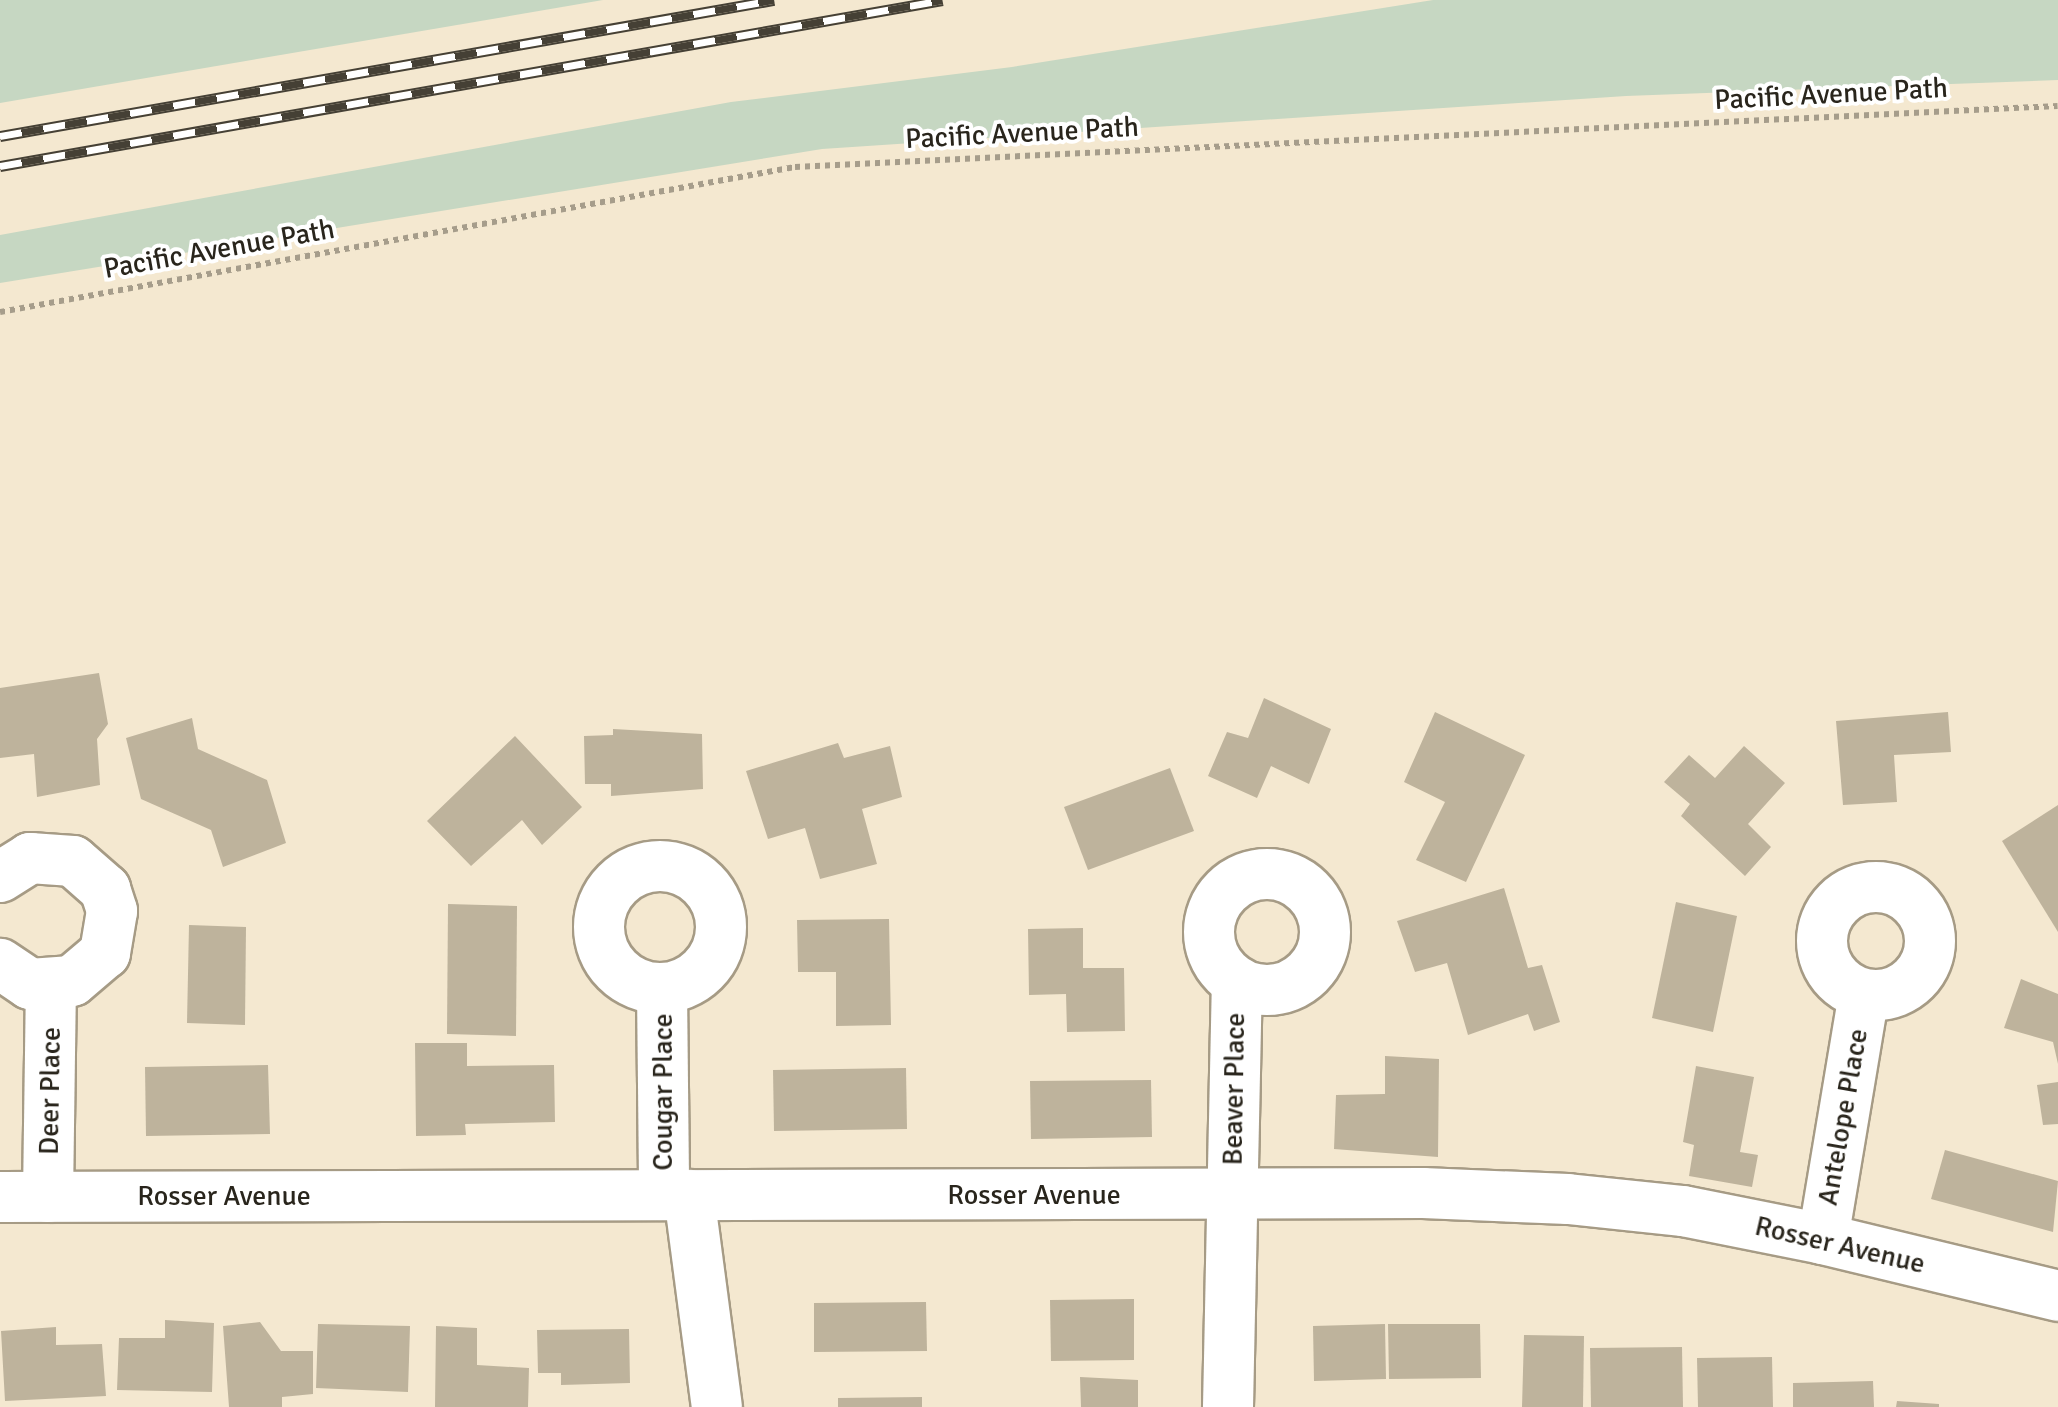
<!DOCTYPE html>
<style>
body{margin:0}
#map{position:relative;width:2058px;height:1407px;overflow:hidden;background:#f4e8d0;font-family:Signika,sans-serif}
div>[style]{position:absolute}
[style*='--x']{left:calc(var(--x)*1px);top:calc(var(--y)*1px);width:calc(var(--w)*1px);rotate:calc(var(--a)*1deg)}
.green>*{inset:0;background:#c6d7c2}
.building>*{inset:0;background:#beb39c}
.path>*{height:6px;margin-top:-3px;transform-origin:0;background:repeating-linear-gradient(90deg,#a69d8b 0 5px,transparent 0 10px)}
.roads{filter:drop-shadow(2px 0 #a69b85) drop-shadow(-2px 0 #a69b85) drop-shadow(0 2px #a69b85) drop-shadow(0 -2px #a69b85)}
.minor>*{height:50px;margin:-25px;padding:0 25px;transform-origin:25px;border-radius:25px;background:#fff}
.minor>.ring{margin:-25px;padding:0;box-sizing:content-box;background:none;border:50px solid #fff;border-radius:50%}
.rail>*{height:11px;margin-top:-5.5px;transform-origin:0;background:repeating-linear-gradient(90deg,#fff 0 22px,#454035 0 44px);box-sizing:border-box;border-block:2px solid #454035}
span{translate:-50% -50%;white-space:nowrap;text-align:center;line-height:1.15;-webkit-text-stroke:8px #fff;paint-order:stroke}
.street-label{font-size:28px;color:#29251c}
</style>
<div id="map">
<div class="green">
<div style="clip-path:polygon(0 0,603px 0,0 103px)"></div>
<div style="clip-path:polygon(1433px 0,2058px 0,2058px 80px,1626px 96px,822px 149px,0 283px,0 235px,731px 102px,1012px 67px)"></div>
</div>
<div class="building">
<div style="clip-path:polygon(99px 673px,108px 724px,97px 739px,100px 785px,37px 797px,34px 754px,0 758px,0 688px)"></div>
<div style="clip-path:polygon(1264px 698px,1331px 729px,1309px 784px,1271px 766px,1257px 798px,1208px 776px,1227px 732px,1248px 738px)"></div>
<div style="clip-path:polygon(1435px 712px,1525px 755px,1466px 882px,1416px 860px,1445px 802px,1404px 782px)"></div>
<div style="clip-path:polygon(1948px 712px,1951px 752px,1894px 755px,1897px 802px,1843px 805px,1836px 721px)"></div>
<div style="clip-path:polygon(192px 718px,198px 749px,267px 780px,286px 843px,223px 867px,211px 830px,141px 799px,126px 738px)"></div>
<div style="clip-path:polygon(613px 729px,702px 734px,703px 789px,611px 796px,611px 784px,585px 784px,584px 736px,613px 735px)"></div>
<div style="clip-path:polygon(515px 736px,582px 807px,542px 845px,522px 820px,471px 866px,427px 821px)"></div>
<div style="clip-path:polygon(838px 743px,844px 758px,890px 746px,902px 797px,862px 809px,877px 864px,820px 879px,805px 828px,768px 839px,746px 771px)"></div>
<div style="clip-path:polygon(1744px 746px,1785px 783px,1748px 824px,1771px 847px,1745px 876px,1681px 816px,1690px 804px,1664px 782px,1689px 755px,1715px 778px)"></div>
<div style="clip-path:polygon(1170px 768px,1194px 831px,1088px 870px,1064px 807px)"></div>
<div style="clip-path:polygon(2058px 805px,2058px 932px,2002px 841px)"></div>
<div style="clip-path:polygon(1504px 888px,1528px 968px,1542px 965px,1560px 1022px,1534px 1031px,1528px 1014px,1468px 1035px,1447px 963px,1415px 972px,1397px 921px)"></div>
<div style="clip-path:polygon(1676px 902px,1737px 916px,1713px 1032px,1652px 1018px)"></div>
<div style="clip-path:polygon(448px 904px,517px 906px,516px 1036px,447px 1034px)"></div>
<div style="clip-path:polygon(889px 919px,891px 1025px,836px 1026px,836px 972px,798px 972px,797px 920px)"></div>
<div style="clip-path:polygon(189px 925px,246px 927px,245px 1025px,187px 1023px)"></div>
<div style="clip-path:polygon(1083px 928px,1083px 968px,1124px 968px,1125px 1031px,1067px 1032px,1066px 994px,1029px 995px,1028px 929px)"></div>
<div style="clip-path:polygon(2021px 979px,2058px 994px,2058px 1064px,2053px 1042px,2004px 1028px)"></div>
<div style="clip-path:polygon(415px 1043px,467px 1043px,467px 1066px,554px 1065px,555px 1122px,465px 1124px,466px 1135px,416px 1136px)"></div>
<div style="clip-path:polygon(1385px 1056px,1439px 1059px,1438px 1157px,1334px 1149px,1336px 1095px,1385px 1094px)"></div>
<div style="clip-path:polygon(268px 1065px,270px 1134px,146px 1136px,145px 1067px)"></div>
<div style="clip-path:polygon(1696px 1066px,1754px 1077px,1740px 1152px,1758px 1155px,1752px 1187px,1689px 1176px,1694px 1145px,1683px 1142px)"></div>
<div style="clip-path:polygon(906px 1068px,907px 1129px,774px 1131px,773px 1070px)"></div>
<div style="clip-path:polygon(1151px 1080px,1152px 1137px,1031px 1139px,1030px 1081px)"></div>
<div style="clip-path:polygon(2058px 1082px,2058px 1124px,2043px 1125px,2037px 1085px)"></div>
<div style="clip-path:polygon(1945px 1150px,2058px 1181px,2053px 1232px,1931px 1199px)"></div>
<div style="clip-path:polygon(1134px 1299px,1134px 1360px,1051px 1361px,1050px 1300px)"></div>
<div style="clip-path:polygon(926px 1302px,927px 1351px,814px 1352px,814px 1303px)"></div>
<div style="clip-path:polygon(165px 1320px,214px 1323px,212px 1392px,117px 1390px,119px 1338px,165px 1338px)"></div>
<div style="clip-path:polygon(260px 1322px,281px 1351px,313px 1351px,313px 1394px,282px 1397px,282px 1407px,229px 1407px,223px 1326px)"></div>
<div style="clip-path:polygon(318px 1324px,410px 1326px,408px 1392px,316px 1388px)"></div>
<div style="clip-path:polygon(1385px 1324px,1386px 1379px,1314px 1381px,1313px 1326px)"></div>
<div style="clip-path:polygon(1388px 1324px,1480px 1324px,1481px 1378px,1389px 1379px)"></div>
<div style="clip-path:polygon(436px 1326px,477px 1328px,477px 1365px,529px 1368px,528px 1407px,435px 1407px)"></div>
<div style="clip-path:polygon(56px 1327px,56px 1345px,102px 1344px,106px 1396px,5px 1401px,1px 1331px)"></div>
<div style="clip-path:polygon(629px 1329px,630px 1383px,561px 1385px,561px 1373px,538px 1373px,537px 1330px)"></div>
<div style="clip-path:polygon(1524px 1335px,1584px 1336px,1583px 1407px,1522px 1407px)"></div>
<div style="clip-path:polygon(1682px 1347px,1683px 1407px,1591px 1407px,1590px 1348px)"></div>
<div style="clip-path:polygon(1772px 1357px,1773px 1407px,1698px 1407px,1697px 1358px)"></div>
<div style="clip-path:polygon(1080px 1377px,1138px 1380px,1138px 1407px,1081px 1407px)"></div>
<div style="clip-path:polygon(1873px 1381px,1874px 1407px,1793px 1407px,1793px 1383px)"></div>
<div style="clip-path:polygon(922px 1397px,922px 1407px,838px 1407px,838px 1398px)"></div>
<div style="clip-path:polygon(1897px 1401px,1939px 1404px,1939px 1407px,1896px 1407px)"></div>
</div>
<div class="path">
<div style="--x:0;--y:312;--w:808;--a:-10.34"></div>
<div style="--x:795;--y:167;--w:1264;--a:-2.77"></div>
</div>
<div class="roads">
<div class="minor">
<div class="ring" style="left:599px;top:866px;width:72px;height:72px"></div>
<div class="ring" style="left:1209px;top:874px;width:66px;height:66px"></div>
<div style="--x:0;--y:877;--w:36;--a:-32"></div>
<div style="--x:30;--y:858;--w:43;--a:4"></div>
<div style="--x:73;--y:861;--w:43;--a:41.2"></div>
<div style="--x:105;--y:889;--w:23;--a:72"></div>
<div style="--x:112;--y:911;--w:43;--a:99.5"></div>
<div style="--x:105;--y:953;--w:43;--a:139.7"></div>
<div style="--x:72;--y:981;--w:42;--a:175.9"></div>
<div style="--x:30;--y:984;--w:36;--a:-146"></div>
<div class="ring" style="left:1822px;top:887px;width:58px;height:58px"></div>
<div style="--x:662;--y:989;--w:206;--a:89.4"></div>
<div style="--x:689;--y:1195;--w:214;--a:82.5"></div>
<div style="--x:0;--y:1197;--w:1423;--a:-0.16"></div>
<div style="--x:1423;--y:1193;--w:145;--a:2.4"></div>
<div style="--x:1568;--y:1199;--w:116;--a:6"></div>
<div style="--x:1683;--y:1211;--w:143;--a:11.3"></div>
<div style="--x:1823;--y:1239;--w:242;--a:13.6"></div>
<div style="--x:48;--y:1197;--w:211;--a:-89.2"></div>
<div style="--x:1823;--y:1239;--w:247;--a:-80.5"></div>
<div style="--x:1228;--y:1407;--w:425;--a:-88.8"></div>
</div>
</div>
<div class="rail">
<div style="--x:0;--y:136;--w:786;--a:-9.97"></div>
<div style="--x:0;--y:166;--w:957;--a:-9.98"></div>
</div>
<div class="street-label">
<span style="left:1831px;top:94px;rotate:-3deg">Pacific Avenue Path</span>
<span style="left:1022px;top:133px;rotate:-3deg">Pacific Avenue Path</span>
<span style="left:219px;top:249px;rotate:-10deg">Pacific Avenue Path</span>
<span style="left:1234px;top:1089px;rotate:-89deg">Beaver Place</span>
<span style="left:50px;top:1091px;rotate:-89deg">Deer Place</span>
<span style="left:663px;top:1092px;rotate:-90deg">Cougar Place</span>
<span style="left:1843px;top:1117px;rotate:-80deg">Antelope Place</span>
<span style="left:1034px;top:1195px">Rosser Avenue</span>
<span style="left:224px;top:1196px">Rosser Avenue</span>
<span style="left:1840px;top:1245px;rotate:13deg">Rosser Avenue</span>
</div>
</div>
